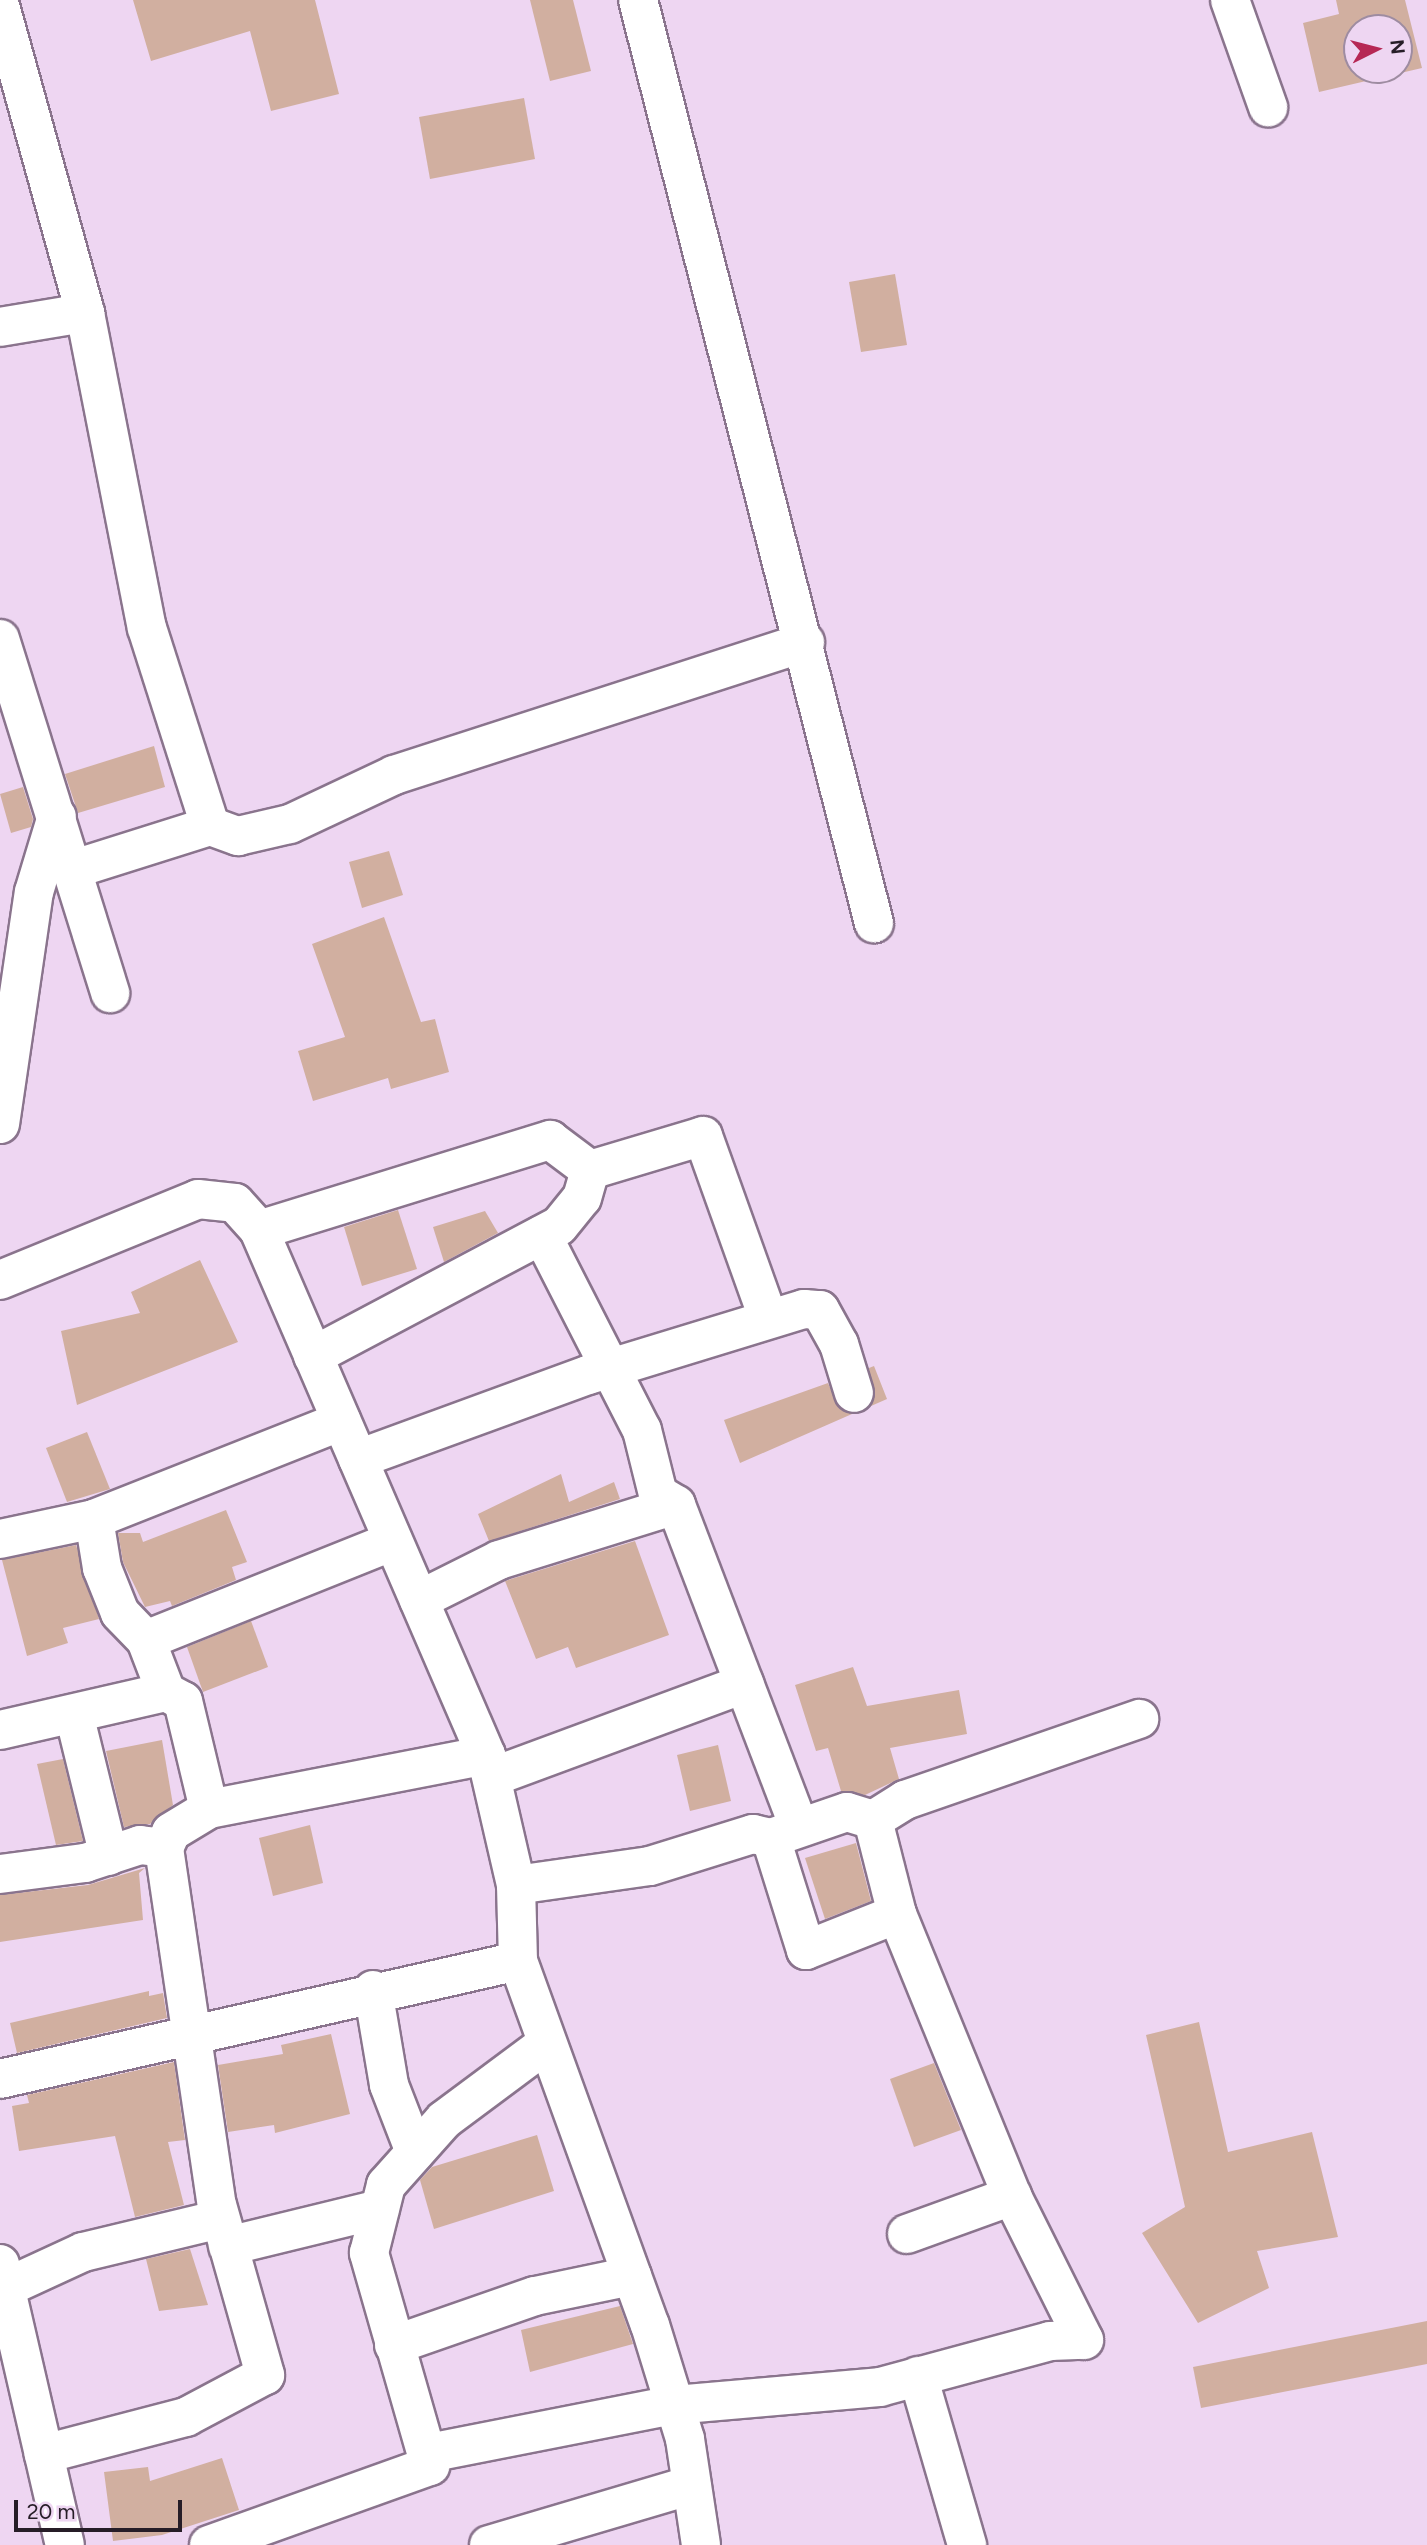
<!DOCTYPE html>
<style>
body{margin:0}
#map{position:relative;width:1427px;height:2545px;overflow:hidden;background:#eed6f2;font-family:Figtree,sans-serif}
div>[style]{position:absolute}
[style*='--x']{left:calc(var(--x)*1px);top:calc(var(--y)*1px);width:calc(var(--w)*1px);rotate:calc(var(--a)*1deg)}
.building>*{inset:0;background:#d1afa0}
.roads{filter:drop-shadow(2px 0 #8a748d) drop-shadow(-2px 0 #8a748d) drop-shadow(0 2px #8a748d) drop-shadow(0 -2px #8a748d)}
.minor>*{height:38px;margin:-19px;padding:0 19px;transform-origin:19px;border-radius:19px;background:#fff}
span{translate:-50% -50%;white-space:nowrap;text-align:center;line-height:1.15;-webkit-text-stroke:7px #eed6f2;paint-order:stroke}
.north{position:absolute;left:1343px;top:14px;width:70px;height:70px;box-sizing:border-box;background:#eed6f2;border:2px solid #9e8ca1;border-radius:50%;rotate:84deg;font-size:19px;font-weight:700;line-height:28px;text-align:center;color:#261d27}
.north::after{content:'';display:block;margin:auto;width:24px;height:32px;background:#b62754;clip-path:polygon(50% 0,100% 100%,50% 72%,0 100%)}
.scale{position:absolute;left:14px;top:2500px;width:168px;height:32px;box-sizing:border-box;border:4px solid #261d27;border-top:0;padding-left:9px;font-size:21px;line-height:24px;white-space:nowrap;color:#261d27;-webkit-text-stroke:5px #eed6f2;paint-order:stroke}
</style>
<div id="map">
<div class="building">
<div style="clip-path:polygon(133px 0,315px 0,339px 94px,271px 111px,250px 31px,151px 61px)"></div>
<div style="clip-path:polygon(530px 0,573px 0,591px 71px,550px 81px)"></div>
<div style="clip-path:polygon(evenodd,1336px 0,1405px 0,1422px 68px,1319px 92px,1303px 23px,1339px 14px,1336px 0,1357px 28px,1399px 28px,1399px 70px,1357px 70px,1357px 28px)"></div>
<div style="clip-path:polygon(524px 98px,535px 159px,430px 179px,419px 117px)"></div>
<div style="clip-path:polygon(895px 274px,907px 345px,861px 352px,849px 282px)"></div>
<div style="clip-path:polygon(154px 746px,165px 787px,78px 813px,65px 774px)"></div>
<div style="clip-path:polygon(23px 787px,33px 819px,31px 827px,11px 833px,0 794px)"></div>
<div style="clip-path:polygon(389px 851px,403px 895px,362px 908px,349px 862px)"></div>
<div style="clip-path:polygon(384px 917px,421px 1022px,435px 1019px,449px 1072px,391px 1089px,388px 1078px,313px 1101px,298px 1051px,345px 1037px,312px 944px)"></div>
<div style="clip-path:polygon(398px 1210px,417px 1269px,362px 1286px,344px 1227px)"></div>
<div style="clip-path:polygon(485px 1211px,498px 1233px,444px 1262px,433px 1227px)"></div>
<div style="clip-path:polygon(200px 1260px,238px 1342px,77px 1405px,61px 1331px,140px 1313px,131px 1292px)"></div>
<div style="clip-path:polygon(874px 1366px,887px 1399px,871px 1406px,869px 1368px)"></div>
<div style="clip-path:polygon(828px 1383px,839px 1408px,852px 1414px,740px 1463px,724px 1420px)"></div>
<div style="clip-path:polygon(87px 1432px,110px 1489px,67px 1502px,46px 1448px)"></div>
<div style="clip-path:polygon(561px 1474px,569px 1502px,614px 1482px,620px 1499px,489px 1541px,478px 1514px)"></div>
<div style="clip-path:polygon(226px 1510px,247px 1562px,232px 1567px,236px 1580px,172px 1606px,170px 1601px,145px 1607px,123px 1562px,118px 1533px,140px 1533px,143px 1542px)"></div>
<div style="clip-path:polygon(635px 1541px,669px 1635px,576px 1668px,568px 1647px,536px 1659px,505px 1581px)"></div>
<div style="clip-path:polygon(76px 1545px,99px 1619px,63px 1628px,68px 1643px,27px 1656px,2px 1560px)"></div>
<div style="clip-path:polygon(251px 1621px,268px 1667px,203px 1692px,187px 1647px)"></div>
<div style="clip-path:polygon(853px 1667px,867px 1706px,959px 1690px,967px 1734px,890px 1748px,899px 1779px,865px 1795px,841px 1791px,828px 1748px,816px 1751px,795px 1685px)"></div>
<div style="clip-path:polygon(162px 1740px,173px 1805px,150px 1824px,124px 1827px,106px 1751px)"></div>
<div style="clip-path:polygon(718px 1745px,731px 1801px,690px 1811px,677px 1755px)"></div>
<div style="clip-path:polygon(63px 1759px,83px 1841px,56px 1845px,37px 1764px)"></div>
<div style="clip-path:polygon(310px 1825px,323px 1883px,273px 1896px,259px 1838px)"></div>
<div style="clip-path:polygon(856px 1843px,871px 1901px,825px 1919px,805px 1858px)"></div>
<div style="clip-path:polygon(145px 1868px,139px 1873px,143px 1920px,0 1942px,0 1895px,88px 1885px)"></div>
<div style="clip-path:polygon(149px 1991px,149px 1996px,163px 1993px,167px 2018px,17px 2053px,10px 2023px)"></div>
<div style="clip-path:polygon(1199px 2022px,1228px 2152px,1312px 2132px,1338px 2237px,1257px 2251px,1269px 2288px,1198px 2323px,1142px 2233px,1185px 2207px,1146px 2035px)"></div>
<div style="clip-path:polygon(331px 2034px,350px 2114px,275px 2133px,274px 2125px,228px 2132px,218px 2065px,283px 2054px,281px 2045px)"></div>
<div style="clip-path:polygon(174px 2062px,185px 2140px,168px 2142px,184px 2205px,135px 2217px,115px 2136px,19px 2151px,12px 2106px,29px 2103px,27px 2095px)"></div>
<div style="clip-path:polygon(934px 2063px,961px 2130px,914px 2147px,890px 2079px)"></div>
<div style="clip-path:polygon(537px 2135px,554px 2191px,434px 2229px,420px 2180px,432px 2167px)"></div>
<div style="clip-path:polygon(190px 2249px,208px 2305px,159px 2311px,146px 2259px)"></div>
<div style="clip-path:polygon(620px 2306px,633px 2344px,530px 2372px,521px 2330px)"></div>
<div style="clip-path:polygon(1427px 2321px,1427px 2364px,1201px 2408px,1193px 2367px)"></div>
<div style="clip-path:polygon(222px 2458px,239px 2510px,162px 2535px,113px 2541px,104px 2472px,148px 2467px,150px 2481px)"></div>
</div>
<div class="roads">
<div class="minor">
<div style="--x:638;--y:0;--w:953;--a:75.66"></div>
<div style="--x:1230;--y:0;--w:114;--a:70.4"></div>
<div style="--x:0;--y:6;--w:319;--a:74.5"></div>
<div style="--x:85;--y:313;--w:321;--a:78.9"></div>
<div style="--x:147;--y:628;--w:208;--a:72.3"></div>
<div style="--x:0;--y:327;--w:86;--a:-9.4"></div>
<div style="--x:0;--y:639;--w:371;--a:72.7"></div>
<div style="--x:74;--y:869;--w:143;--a:-17.5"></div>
<div style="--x:210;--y:826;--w:30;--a:20"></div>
<div style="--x:238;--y:836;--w:53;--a:-13"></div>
<div style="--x:290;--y:824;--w:115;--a:-25.2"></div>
<div style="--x:394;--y:775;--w:432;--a:-17.9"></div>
<div style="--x:0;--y:1124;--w:234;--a:-81.7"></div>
<div style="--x:34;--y:892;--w:79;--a:-73.2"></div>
<div style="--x:590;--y:1170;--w:118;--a:-16.7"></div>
<div style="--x:703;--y:1136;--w:193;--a:70.3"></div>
<div style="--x:259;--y:1230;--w:305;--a:-17.2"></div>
<div style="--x:550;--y:1140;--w:50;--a:36.9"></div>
<div style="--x:542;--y:1235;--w:219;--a:62.9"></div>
<div style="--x:642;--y:1430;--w:66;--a:76"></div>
<div style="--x:658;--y:1494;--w:21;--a:31"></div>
<div style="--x:676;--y:1505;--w:345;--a:69.1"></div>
<div style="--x:0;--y:1280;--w:214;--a:-22.2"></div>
<div style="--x:198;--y:1199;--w:37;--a:6"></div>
<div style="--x:235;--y:1203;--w:36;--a:48"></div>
<div style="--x:259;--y:1230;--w:572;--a:66.62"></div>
<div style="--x:486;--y:1755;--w:133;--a:77"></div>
<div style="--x:516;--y:1885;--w:76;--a:88.5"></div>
<div style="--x:518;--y:1961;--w:387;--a:70.1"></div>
<div style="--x:650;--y:2325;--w:119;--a:72.9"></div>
<div style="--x:685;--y:2439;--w:107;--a:81.4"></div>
<div style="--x:313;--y:1356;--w:278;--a:-27.9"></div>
<div style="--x:559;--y:1226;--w:36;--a:-51"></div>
<div style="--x:582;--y:1198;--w:29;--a:-74"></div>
<div style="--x:358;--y:1459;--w:245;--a:-20.1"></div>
<div style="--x:588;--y:1375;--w:226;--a:-17"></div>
<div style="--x:804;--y:1309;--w:16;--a:4"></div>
<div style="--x:820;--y:1310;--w:39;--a:61"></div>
<div style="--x:839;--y:1344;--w:51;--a:73"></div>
<div style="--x:94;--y:1519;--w:50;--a:80.7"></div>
<div style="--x:102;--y:1568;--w:48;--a:68.2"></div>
<div style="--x:120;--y:1613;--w:37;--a:46"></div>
<div style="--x:0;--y:1539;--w:96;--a:-12"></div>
<div style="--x:94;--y:1519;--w:266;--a:-21.6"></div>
<div style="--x:419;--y:1600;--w:89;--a:-26.6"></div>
<div style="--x:499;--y:1560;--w:185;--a:-17.3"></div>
<div style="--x:166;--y:1692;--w:56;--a:-111"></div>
<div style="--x:146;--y:1640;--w:266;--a:-21.8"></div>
<div style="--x:74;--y:1714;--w:146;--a:76.2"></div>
<div style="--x:0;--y:1730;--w:170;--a:-12.9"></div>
<div style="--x:166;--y:1692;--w:19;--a:28"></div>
<div style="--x:183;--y:1701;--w:111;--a:76.5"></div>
<div style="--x:492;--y:1777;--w:269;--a:-20.3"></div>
<div style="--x:873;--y:1820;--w:38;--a:-32"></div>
<div style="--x:905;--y:1800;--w:248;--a:-19.1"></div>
<div style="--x:873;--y:1820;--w:97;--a:75.7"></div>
<div style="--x:164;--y:1848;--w:17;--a:-66"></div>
<div style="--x:171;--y:1832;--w:44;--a:-31.2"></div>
<div style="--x:209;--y:1809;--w:282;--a:-11"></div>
<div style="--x:0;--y:1874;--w:86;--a:-7.4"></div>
<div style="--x:85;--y:1863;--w:58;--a:-18.1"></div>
<div style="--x:140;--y:1845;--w:24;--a:7"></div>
<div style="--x:164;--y:1848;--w:361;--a:81.6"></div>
<div style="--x:217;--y:2205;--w:177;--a:74.2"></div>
<div style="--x:265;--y:2375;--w:89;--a:152"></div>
<div style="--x:186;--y:2417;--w:147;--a:165.4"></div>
<div style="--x:516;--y:1885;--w:135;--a:-8.1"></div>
<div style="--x:650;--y:1866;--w:108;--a:-17.3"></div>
<div style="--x:753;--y:1834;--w:18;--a:13"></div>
<div style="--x:771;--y:1838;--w:80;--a:-18.9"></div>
<div style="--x:847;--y:1812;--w:27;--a:17"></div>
<div style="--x:373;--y:1990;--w:96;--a:80.4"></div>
<div style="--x:389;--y:2085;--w:72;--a:68.8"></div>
<div style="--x:0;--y:2079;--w:531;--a:-12.83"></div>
<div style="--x:907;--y:2234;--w:112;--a:-19.9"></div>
<div style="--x:228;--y:2246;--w:156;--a:-13.7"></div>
<div style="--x:0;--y:2264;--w:288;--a:77"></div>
<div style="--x:5;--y:2288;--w:86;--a:-24.8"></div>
<div style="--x:83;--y:2252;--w:141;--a:-13.5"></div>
<div style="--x:394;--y:2345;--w:149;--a:-19.2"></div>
<div style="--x:535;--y:2296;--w:99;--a:-11.7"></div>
<div style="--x:918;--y:2376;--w:176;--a:73.8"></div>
<div style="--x:429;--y:2453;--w:250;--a:-11.1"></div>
<div style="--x:674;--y:2405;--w:207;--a:-5"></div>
<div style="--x:880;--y:2387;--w:176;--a:-15.1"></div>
<div style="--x:1050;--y:2341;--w:34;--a:-2"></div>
<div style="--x:1084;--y:2340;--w:161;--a:-116.6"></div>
<div style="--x:1012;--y:2196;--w:305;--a:-112.2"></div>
<div style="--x:897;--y:1914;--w:98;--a:158.4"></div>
<div style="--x:806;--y:1950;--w:117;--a:-107.4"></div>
<div style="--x:209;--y:2545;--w:235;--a:-19.7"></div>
<div style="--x:430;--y:2466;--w:222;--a:-106"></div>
<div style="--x:369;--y:2253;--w:70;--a:-76"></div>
<div style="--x:386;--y:2185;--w:87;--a:-48.3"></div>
<div style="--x:444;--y:2120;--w:127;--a:-36.7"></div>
<div style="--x:489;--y:2545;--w:211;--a:-16.5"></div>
</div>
</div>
<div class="north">N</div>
<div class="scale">20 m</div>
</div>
